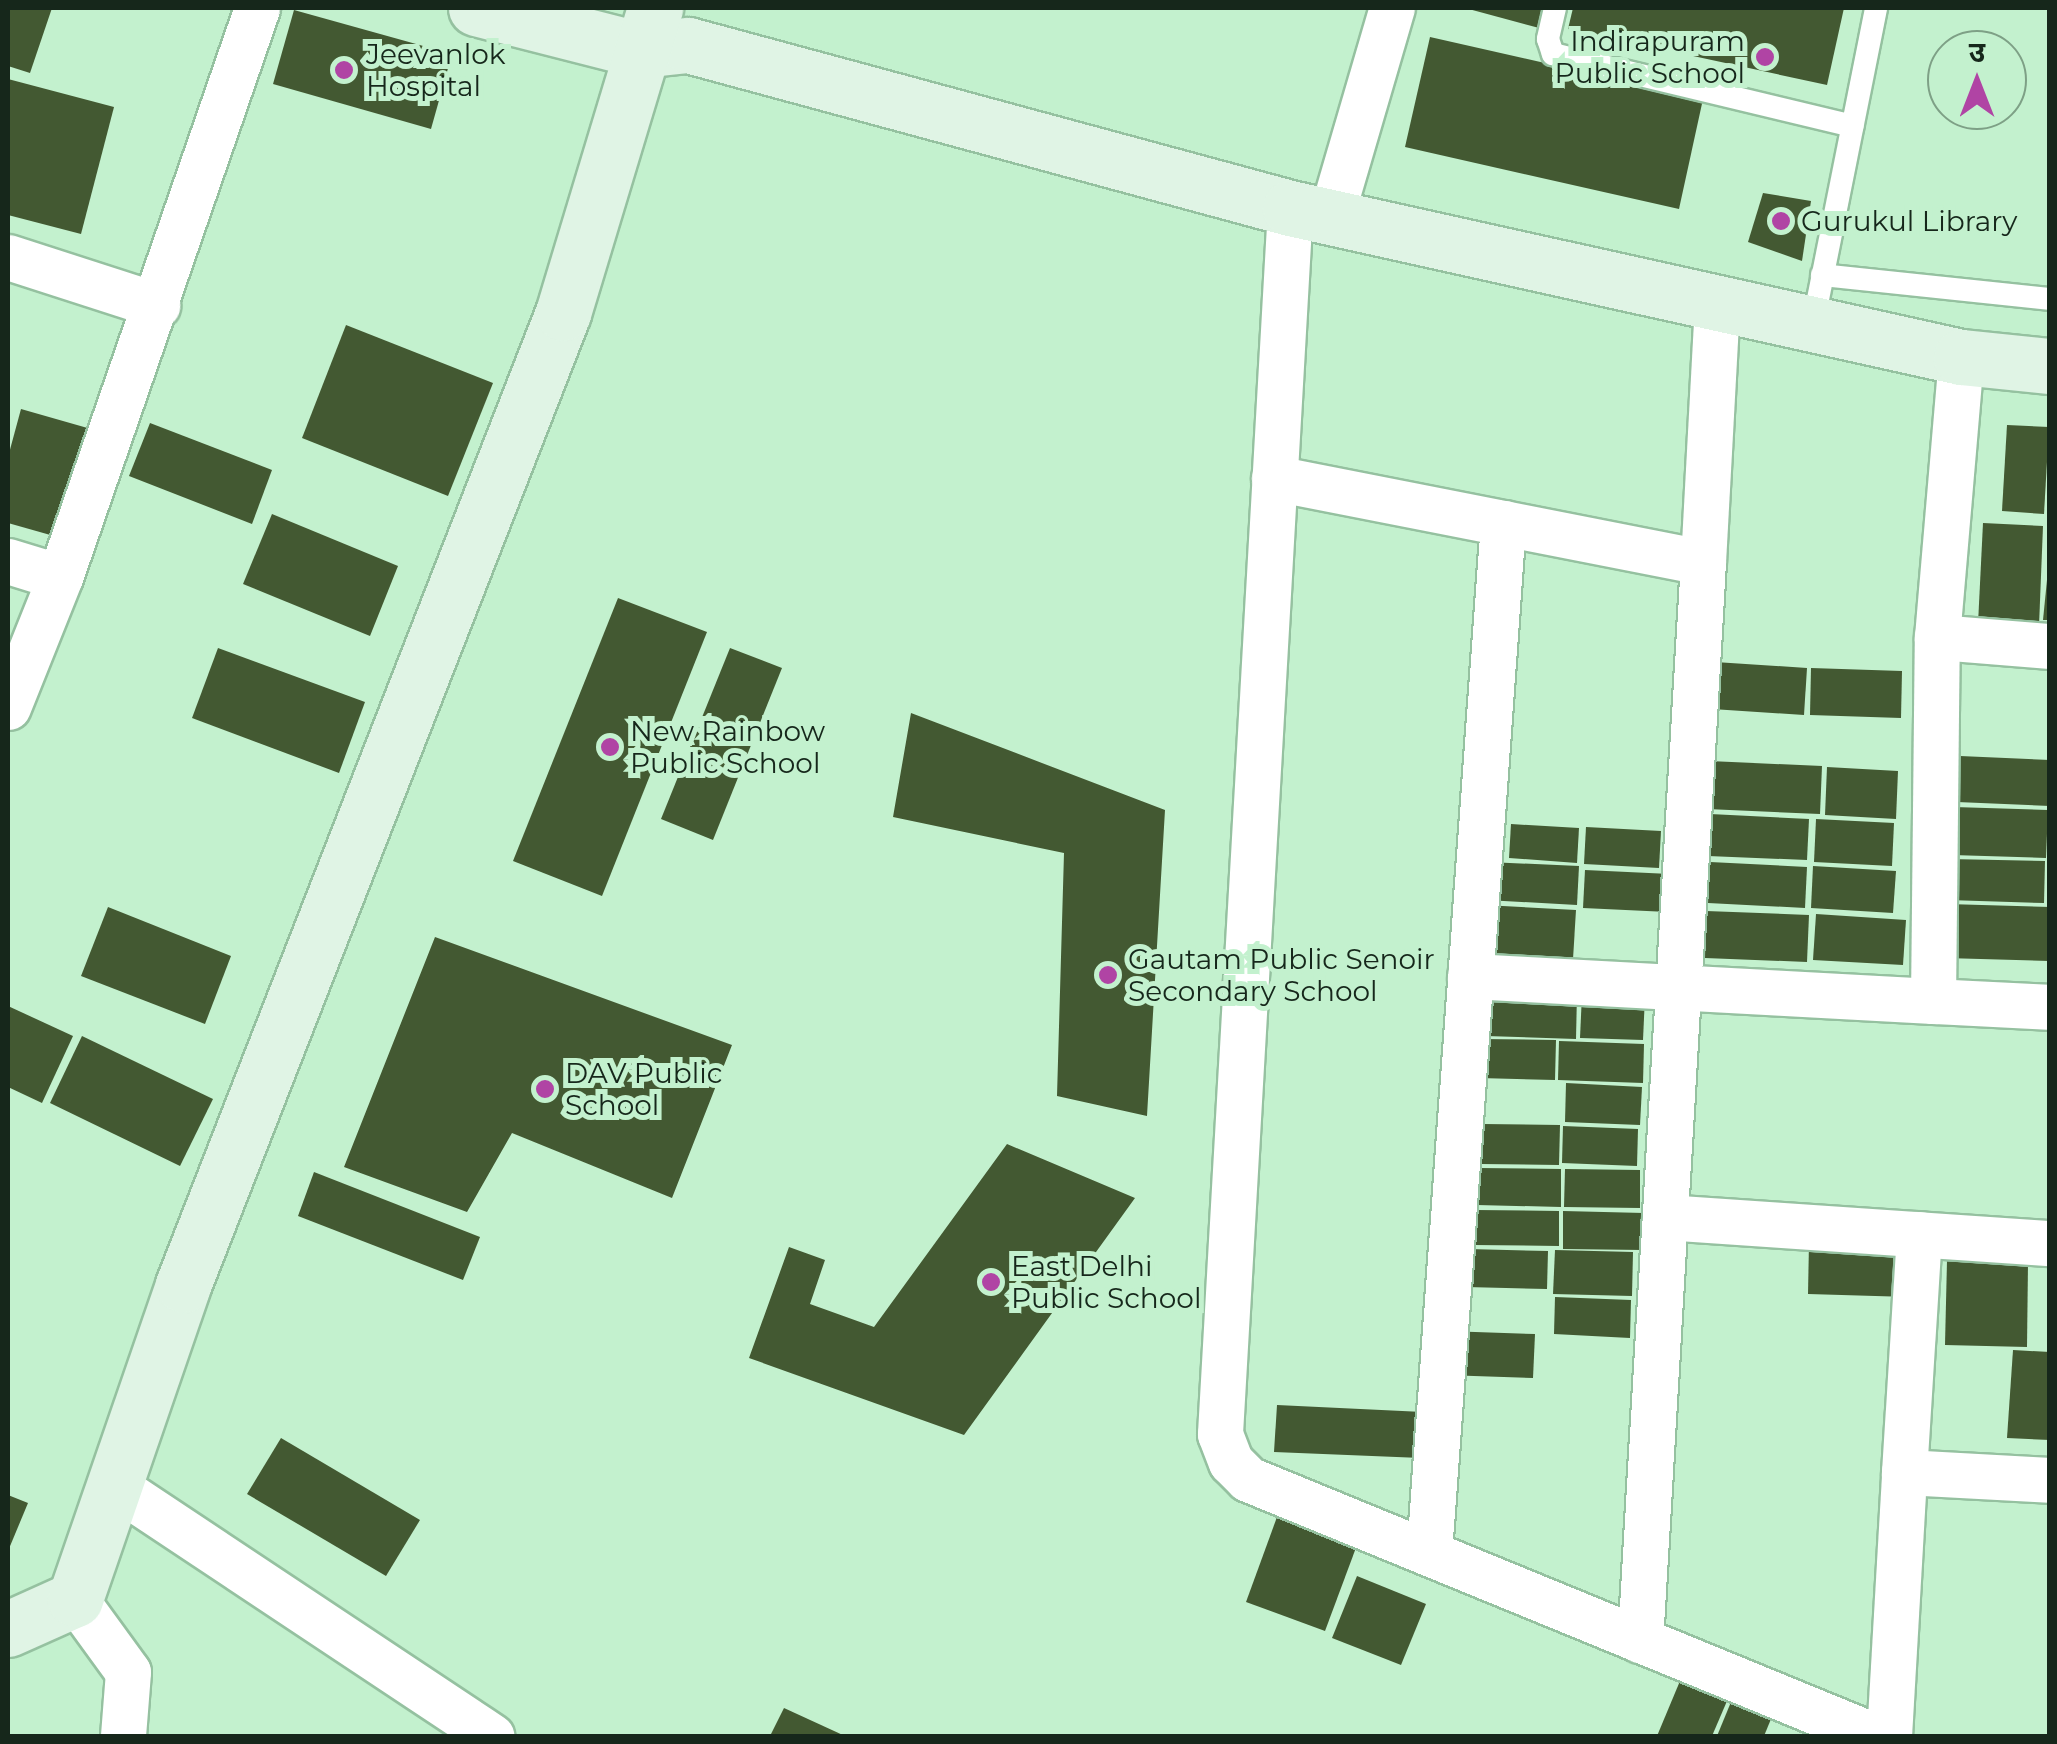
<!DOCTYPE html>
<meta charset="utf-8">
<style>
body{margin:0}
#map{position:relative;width:2057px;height:1744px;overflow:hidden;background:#c3f1ce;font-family:Montserrat,"Noto Sans Devanagari",sans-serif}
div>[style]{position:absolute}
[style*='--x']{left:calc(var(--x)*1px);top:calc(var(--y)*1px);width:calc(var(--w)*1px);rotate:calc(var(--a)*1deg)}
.building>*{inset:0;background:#435932}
.roads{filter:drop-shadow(2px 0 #95c1a0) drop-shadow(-2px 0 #95c1a0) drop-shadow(0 2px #95c1a0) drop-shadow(0 -2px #95c1a0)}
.lane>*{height:22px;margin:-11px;padding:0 11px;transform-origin:11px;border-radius:11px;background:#fff}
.street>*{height:45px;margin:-22.5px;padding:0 22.5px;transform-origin:22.5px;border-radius:22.5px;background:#fff}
.secondary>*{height:55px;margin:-27.5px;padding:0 27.5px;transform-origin:27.5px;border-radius:27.5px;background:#e0f4e5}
.dots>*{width:28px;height:28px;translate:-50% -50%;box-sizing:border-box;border:5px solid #c3f1ce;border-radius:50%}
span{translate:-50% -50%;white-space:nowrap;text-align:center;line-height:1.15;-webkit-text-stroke:10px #c3f1ce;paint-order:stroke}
.poi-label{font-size:28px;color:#16271b}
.right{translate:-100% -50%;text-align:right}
.left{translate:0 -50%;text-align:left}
.frame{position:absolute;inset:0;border:10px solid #16271b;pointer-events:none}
.north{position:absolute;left:1927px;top:30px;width:100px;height:100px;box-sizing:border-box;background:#c3f1ce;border:2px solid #7ea086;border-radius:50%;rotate:0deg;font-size:28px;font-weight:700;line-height:40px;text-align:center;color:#16271b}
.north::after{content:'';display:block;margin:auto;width:35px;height:45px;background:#b044a4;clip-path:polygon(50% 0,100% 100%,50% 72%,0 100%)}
</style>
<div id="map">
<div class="building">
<div style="clip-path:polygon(8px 8px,52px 8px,30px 73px,8px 66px)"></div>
<div style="clip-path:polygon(1465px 8px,1548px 8px,1543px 29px)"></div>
<div style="clip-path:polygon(1573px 8px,1844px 8px,1827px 85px,1568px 29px)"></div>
<div style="clip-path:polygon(294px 10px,452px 54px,431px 129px,273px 84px)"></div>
<div style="clip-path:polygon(1430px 37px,1703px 99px,1679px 209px,1405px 147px)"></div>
<div style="clip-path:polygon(8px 79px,114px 107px,81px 234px,8px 215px)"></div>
<div style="clip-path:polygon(1763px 193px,1811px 201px,1802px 261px,1748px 242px)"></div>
<div style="clip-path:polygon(346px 325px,493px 383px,448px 496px,302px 438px)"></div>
<div style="clip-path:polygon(21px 409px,91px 429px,61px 538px,8px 523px,8px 457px)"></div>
<div style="clip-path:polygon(150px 423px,272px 470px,252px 524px,129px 476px)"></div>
<div style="clip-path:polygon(2007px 425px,2049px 427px,2044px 514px,2002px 511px)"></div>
<div style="clip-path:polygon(272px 514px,398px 566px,370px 636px,243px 584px)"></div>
<div style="clip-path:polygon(1983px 523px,2043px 526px,2039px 626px,1978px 624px)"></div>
<div style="clip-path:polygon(2047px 580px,2050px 580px,2050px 620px,2043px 620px)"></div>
<div style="clip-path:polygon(618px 598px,707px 632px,602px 896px,513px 861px)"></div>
<div style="clip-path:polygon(218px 648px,365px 702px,339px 773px,192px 718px)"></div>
<div style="clip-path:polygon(730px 648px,782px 668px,713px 840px,661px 819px)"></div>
<div style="clip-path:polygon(1715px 662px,1807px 668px,1804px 715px,1712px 709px)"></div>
<div style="clip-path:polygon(1811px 668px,1902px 671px,1901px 718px,1810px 715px)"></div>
<div style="clip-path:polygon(911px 713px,1165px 810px,1147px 1116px,1057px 1096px,1064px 853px,893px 817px)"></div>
<div style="clip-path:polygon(1960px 756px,2050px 760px,2050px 806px,1957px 802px)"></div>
<div style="clip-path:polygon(1709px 761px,1822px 766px,1820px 814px,1707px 809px)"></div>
<div style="clip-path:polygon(1827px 767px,1898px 771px,1896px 819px,1825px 815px)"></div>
<div style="clip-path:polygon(1954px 807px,2048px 810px,2046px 858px,1952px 855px)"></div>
<div style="clip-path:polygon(1710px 814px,1809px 819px,1807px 860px,1708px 856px)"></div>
<div style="clip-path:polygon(1816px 819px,1894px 823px,1892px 866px,1814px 862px)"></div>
<div style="clip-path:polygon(1511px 824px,1579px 828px,1577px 863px,1509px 858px)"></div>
<div style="clip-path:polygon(1586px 827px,1661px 831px,1659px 868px,1584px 864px)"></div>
<div style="clip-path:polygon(1949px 859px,2045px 861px,2044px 903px,1948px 900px)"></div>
<div style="clip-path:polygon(1488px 862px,1579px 866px,1577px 905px,1486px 900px)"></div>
<div style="clip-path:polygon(1710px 862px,1807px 867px,1805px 908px,1708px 903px)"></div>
<div style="clip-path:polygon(1813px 866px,1896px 871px,1893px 913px,1811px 908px)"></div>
<div style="clip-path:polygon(1585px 870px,1670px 874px,1668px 912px,1583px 908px)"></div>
<div style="clip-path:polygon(1947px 904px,2050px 907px,2049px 961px,1945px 958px)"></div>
<div style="clip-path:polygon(1484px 905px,1576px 910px,1573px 959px,1481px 954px)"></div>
<div style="clip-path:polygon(108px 907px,231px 956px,205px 1024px,81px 976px)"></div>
<div style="clip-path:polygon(1706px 911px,1809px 915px,1807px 962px,1705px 958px)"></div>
<div style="clip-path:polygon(1816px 914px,1906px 920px,1903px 965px,1813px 960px)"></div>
<div style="clip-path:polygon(435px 937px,732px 1045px,672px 1198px,512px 1133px,467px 1212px,344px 1167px)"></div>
<div style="clip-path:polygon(1487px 991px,1577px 993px,1576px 1039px,1486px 1036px)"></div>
<div style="clip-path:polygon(1582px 994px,1645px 996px,1643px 1040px,1580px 1038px)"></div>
<div style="clip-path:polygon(8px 1006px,73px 1036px,42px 1103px,8px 1087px)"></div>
<div style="clip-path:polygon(82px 1036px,213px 1099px,180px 1166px,50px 1103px)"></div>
<div style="clip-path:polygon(1480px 1039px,1556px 1040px,1555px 1080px,1479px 1078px)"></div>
<div style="clip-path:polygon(1559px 1041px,1644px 1044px,1643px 1083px,1558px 1080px)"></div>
<div style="clip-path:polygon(1566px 1083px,1642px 1087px,1640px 1125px,1565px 1122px)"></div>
<div style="clip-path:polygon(1482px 1124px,1560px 1125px,1559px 1165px,1481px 1164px)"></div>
<div style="clip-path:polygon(1563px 1126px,1638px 1129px,1637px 1166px,1562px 1163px)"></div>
<div style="clip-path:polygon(1007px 1144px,1135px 1198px,964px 1435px,749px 1358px,789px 1247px,825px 1260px,810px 1304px,874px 1327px)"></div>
<div style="clip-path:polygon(1478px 1168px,1561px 1169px,1561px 1207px,1477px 1205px)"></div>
<div style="clip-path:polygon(1565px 1169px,1640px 1170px,1640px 1208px,1564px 1207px)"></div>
<div style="clip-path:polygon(314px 1172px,480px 1237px,463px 1280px,298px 1216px)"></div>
<div style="clip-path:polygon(1475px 1210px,1559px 1211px,1559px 1246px,1474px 1245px)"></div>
<div style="clip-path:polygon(1563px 1211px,1644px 1213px,1643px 1250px,1563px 1249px)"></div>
<div style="clip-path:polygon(1809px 1243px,1911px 1247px,1909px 1297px,1808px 1294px)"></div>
<div style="clip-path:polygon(1468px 1249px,1548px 1251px,1547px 1289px,1466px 1287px)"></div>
<div style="clip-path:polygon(1555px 1250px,1633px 1252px,1632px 1296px,1553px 1294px)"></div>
<div style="clip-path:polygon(1947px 1261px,2028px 1263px,2027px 1347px,1945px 1345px)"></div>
<div style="clip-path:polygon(1555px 1297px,1631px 1300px,1630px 1338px,1554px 1334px)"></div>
<div style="clip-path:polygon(1446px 1331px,1535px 1334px,1533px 1378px,1444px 1375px)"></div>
<div style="clip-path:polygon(2013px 1350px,2050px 1352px,2050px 1440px,2007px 1438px)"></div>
<div style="clip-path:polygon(1277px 1405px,1423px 1412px,1421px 1458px,1274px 1452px)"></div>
<div style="clip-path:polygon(281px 1438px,420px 1520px,386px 1576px,247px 1494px)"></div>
<div style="clip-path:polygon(8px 1495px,28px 1503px,8px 1551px)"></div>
<div style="clip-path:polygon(1277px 1517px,1357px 1545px,1325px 1631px,1246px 1602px)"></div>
<div style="clip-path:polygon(1357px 1576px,1426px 1604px,1401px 1665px,1332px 1638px)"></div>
<div style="clip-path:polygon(1680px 1681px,1727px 1701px,1712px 1736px,1657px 1736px)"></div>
<div style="clip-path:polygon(1731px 1702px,1771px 1719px,1764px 1736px,1717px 1736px)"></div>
<div style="clip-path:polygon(784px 1708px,845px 1736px,770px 1736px)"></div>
</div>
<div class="roads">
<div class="lane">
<div style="--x:1555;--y:8;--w:32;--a:103"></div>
<div style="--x:1548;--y:39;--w:16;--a:72"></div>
<div style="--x:1553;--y:54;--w:308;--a:13.5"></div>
<div style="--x:1822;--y:275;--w:229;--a:6"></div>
<div style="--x:1813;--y:324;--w:322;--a:-78.7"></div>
</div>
<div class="street">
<div style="--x:1290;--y:208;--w:1228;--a:93.27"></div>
<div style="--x:1220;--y:1434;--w:30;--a:69"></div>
<div style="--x:1231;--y:1462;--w:24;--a:45"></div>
<div style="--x:1248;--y:1479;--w:678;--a:22.29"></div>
<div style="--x:1331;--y:216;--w:217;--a:-73.7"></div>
<div style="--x:8;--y:257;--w:157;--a:17.9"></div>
<div style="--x:1961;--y:357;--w:281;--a:94.9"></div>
<div style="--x:1937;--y:637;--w:113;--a:4.6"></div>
<div style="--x:1274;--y:478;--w:437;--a:11.1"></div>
<div style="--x:1703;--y:562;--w:1080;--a:93.34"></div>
<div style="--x:8;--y:561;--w:54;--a:17.1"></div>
<div style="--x:1703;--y:562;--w:259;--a:-86.9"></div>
<div style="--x:8;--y:707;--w:140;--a:-68.2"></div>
<div style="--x:60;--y:577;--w:602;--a:-70.9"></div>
<div style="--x:1470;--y:976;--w:464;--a:3.1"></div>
<div style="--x:1933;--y:1001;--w:364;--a:-89.4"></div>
<div style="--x:1933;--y:1001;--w:117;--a:2.9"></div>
<div style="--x:1665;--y:1217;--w:386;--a:3.9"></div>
<div style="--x:1919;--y:1234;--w:238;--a:93.6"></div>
<div style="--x:1904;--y:1472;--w:146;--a:3.1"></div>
<div style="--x:115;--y:1486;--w:452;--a:33.6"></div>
<div style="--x:1429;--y:1552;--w:1032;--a:-85.89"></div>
<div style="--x:75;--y:1599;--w:90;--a:54"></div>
<div style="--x:128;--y:1672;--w:64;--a:94.5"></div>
<div style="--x:1889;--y:1736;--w:264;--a:-86.7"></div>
</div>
<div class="secondary">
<div style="--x:476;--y:8;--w:170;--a:14.3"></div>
<div style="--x:641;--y:50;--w:47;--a:-6.1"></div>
<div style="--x:688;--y:45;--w:624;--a:15.15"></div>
<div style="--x:1290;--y:208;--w:687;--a:12.52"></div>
<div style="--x:1961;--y:357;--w:89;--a:5.8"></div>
<div style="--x:8;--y:1629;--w:73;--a:-24.1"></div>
<div style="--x:75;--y:1599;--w:332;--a:-71"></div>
<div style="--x:183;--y:1285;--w:1044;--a:-68.65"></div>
<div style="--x:563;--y:313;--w:319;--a:-73.2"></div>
</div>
</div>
<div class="dots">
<div style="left:1765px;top:57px;background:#b044a4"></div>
<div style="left:344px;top:70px;background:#b044a4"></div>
<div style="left:1781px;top:221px;background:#b044a4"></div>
<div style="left:610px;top:747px;background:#b044a4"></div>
<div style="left:1108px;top:975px;background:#b044a4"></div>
<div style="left:545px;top:1089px;background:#b044a4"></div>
<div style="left:991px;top:1282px;background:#b044a4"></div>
</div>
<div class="poi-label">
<span class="right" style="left:1745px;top:57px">Indirapuram<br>Public School</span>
<span class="left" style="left:366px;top:70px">Jeevanlok<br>Hospital</span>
<span class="left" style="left:1801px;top:221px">Gurukul Library</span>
<span class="left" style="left:630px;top:747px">New Rainbow<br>Public School</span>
<span class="left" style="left:1128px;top:975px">Gautam Public Senoir<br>Secondary School</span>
<span class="left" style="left:565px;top:1089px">DAV Public<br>School</span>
<span class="left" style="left:1011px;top:1282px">East Delhi<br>Public School</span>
</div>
<div class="frame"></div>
<div class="north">उ</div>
</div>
